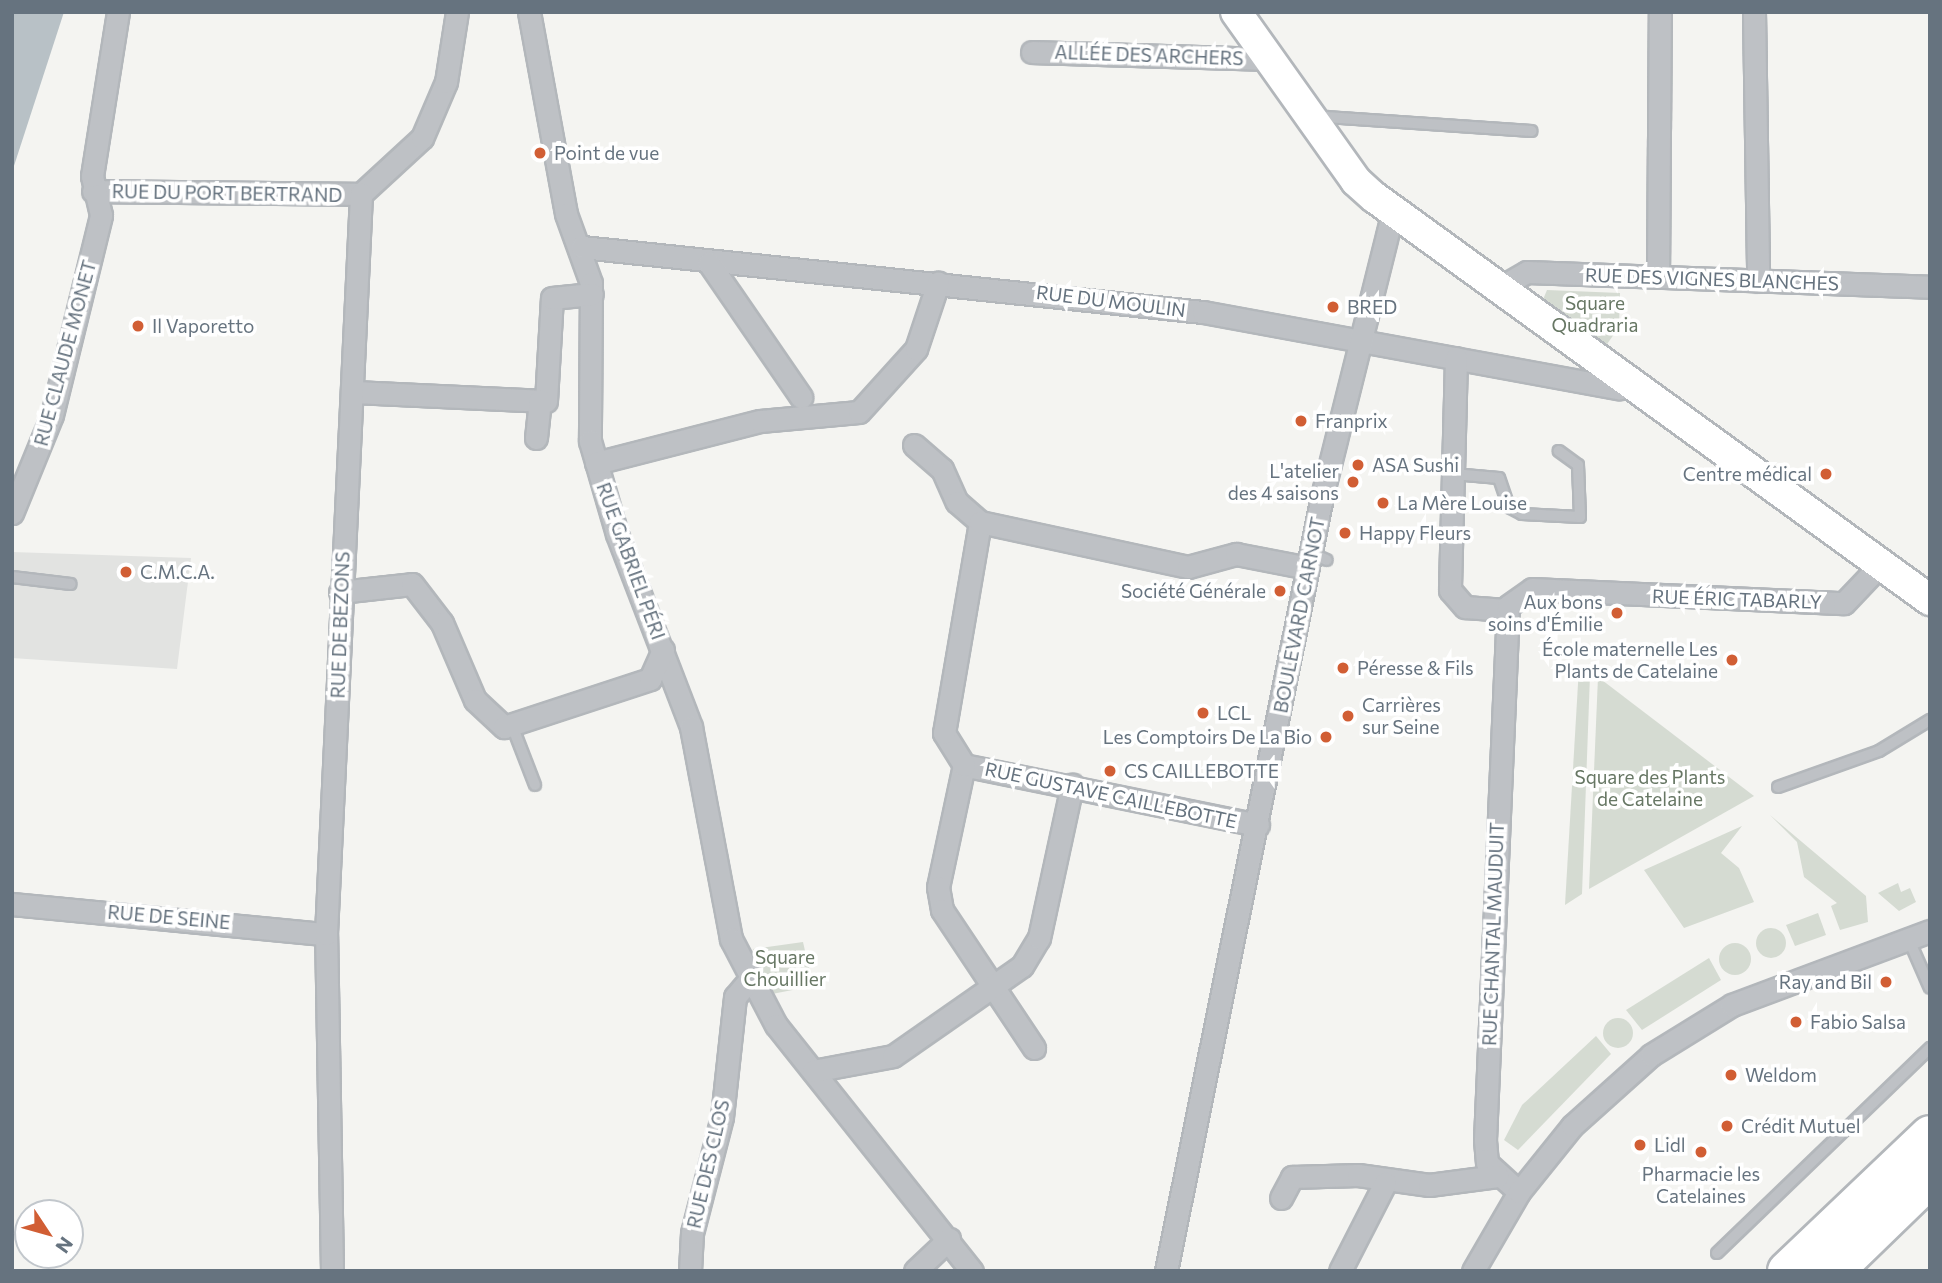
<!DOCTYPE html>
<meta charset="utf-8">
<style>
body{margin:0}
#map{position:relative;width:1942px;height:1283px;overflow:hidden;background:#f4f4f1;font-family:Commissioner,sans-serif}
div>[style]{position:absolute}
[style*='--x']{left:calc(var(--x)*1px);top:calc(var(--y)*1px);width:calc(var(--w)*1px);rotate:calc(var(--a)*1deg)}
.built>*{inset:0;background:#e2e3e1}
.green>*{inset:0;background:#d5dbd2}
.round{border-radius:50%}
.water>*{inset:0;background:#b8c1c6}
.roads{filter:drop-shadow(2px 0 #b3b7bb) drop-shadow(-2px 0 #b3b7bb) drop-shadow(0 2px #b3b7bb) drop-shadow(0 -2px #b3b7bb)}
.lane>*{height:10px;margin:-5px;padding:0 5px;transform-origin:5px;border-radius:5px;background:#bec1c5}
.street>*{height:21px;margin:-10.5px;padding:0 10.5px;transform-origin:10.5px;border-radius:10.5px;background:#bec1c5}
.secondary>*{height:30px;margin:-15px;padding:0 15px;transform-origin:15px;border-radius:15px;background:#fff}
.highway>*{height:38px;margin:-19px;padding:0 19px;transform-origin:19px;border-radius:19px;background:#fff}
.dots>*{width:19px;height:19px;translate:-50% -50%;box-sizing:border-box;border:4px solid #fff;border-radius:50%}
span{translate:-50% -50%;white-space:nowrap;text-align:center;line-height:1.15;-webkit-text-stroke:7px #fff;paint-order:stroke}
.street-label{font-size:19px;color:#66737f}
.poi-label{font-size:19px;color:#66737f}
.left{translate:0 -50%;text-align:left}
.right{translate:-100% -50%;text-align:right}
.park-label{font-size:19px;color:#677764}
.frame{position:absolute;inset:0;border:14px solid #66737f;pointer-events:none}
.north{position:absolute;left:14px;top:1199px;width:70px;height:70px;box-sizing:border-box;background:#fff;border:2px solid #c2c7cc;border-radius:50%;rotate:126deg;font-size:19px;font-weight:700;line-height:28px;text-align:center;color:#66737f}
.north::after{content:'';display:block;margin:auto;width:24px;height:32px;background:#d15e34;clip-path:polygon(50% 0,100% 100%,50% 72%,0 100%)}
</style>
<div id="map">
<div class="built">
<div style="clip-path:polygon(12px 552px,191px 558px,177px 669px,12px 658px)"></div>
</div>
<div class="green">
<div style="clip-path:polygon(1547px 290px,1620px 293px,1619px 327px,1605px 347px,1542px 302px)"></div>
<div style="clip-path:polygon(1579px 667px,1590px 675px,1582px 894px,1565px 905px)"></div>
<div style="clip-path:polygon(1598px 677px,1754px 796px,1589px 889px)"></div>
<div style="clip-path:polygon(1770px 815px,1866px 896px,1868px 922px,1840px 930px,1831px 906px,1837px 903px,1804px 877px,1797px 842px)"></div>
<div style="clip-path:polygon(1742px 826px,1721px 853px,1739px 868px,1754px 902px,1684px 928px,1644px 870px)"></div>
<div style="clip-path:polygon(1898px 883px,1901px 892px,1910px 888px,1916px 902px,1899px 911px,1878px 893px)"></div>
<div style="clip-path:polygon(1818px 913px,1826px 935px,1795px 946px,1786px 925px)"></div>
<div class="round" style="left:1756px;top:928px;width:30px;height:30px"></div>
<div style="clip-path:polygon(803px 942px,813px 986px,772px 994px,753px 949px)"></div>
<div class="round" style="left:1719px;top:943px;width:32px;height:32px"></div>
<div style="clip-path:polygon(1709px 958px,1721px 980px,1642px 1030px,1626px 1010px)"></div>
<div class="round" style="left:1603px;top:1018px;width:30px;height:30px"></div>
<div style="clip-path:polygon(1596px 1036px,1611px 1054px,1518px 1150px,1504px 1140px,1522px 1105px)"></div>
</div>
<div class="water">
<div style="clip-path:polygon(12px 12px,64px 12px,12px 172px)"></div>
</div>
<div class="roads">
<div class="lane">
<div style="--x:1319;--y:125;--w:11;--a:-49"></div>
<div style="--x:1326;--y:117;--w:206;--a:3.9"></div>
<div style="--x:1453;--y:474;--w:46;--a:5"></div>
<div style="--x:1499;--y:478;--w:31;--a:71"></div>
<div style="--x:1509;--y:507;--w:15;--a:28"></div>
<div style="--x:1522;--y:514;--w:58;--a:3"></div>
<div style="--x:1580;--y:517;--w:52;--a:-92.2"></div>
<div style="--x:1578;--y:465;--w:24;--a:-144"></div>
<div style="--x:1311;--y:553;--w:17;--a:24"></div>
<div style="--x:12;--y:577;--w:59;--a:6.8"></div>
<div style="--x:513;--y:728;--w:61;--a:68.9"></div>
<div style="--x:1778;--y:787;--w:107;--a:-19.6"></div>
<div style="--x:1879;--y:751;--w:60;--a:-31.3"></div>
<div style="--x:1909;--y:940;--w:52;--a:66.4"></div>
<div style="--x:1717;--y:1253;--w:296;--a:-43.9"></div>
</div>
<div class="street">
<div style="--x:529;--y:12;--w:205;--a:79.6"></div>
<div style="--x:566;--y:214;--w:73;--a:70.1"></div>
<div style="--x:591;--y:283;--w:158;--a:90.4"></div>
<div style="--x:590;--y:441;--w:97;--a:73.8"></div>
<div style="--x:617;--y:534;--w:207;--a:69"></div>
<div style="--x:691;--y:727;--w:216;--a:79.3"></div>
<div style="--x:731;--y:939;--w:97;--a:62.4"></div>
<div style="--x:776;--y:1025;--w:315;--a:51.5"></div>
<div style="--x:1754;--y:12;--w:269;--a:89.1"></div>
<div style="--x:1032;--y:52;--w:235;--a:1.7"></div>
<div style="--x:93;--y:191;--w:268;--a:0.6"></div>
<div style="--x:361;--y:194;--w:83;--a:-42.6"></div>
<div style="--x:422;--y:138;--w:61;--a:-66.8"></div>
<div style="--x:446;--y:82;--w:71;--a:-81.1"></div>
<div style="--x:582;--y:247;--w:624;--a:5.98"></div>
<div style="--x:1203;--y:312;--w:423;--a:10.4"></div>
<div style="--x:1619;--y:388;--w:17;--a:-17"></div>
<div style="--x:709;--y:263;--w:163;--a:55.5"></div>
<div style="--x:1658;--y:277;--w:265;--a:-89.6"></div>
<div style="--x:1499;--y:288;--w:32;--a:-30"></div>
<div style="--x:1527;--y:272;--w:403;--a:2.1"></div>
<div style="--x:1456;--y:358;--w:232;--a:91.5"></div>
<div style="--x:1450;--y:590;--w:23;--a:49"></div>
<div style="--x:1465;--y:607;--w:41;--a:4.2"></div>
<div style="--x:354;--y:392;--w:192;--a:2.7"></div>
<div style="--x:546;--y:401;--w:103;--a:-86.7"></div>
<div style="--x:552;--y:298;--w:40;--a:-5.7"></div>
<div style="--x:536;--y:438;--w:38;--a:-84"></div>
<div style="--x:914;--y:445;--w:37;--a:41"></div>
<div style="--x:942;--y:469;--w:36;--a:66"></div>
<div style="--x:957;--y:502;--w:30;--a:41"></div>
<div style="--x:596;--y:463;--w:169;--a:-14.4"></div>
<div style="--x:760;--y:421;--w:99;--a:-5.2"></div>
<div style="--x:859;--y:412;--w:85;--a:-47.9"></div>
<div style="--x:916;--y:349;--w:70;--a:-71.6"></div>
<div style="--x:12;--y:513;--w:106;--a:-67.8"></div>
<div style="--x:52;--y:415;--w:206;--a:-76.2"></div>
<div style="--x:101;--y:215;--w:40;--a:-103"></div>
<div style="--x:92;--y:176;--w:166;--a:-81"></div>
<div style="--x:340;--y:592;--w:72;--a:-6.3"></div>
<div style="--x:412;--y:584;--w:49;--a:52.4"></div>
<div style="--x:442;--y:623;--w:84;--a:66.8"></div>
<div style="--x:475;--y:700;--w:40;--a:43"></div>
<div style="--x:504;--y:727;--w:154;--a:-18.2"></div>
<div style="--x:650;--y:679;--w:32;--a:-66"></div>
<div style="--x:964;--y:765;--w:125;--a:102"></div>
<div style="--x:938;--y:887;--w:23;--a:80"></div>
<div style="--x:942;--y:910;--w:166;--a:56.3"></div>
<div style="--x:1258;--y:825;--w:300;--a:-168.5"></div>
<div style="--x:964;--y:765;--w:38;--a:-122"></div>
<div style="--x:944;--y:733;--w:214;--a:-80.3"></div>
<div style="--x:980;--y:522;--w:213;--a:12.2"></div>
<div style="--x:1188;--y:567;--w:50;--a:-15.2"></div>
<div style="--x:1236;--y:554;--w:73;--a:11"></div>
<div style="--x:12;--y:904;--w:315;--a:5.5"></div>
<div style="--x:813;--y:1071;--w:81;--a:-10.6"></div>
<div style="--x:893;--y:1056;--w:157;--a:-34.9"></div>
<div style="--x:1022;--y:966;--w:33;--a:-59"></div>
<div style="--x:1039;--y:938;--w:157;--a:-77.8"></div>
<div style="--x:1519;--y:1192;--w:43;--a:-137.8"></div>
<div style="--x:1487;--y:1163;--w:23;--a:-95"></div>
<div style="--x:1485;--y:1140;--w:534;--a:-87.53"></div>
<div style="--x:1508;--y:606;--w:29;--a:-35"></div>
<div style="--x:1532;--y:589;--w:312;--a:2.6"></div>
<div style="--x:1844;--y:603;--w:55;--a:-46.5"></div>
<div style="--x:1281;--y:1198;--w:24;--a:-62"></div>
<div style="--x:1292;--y:1177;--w:66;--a:-1.7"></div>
<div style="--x:1358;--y:1175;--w:72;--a:8"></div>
<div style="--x:1429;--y:1185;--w:69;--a:-7.5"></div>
<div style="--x:332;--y:1271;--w:337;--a:-91"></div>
<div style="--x:326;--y:934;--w:741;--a:-87.29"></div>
<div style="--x:690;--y:1271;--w:38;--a:-87"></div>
<div style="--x:692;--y:1233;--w:120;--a:-75.5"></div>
<div style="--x:722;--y:1117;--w:121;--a:-83.8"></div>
<div style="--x:735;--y:997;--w:23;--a:-50"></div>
<div style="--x:915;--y:1271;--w:47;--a:-43.3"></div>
<div style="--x:1166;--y:1271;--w:795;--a:-78.61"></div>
<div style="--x:1323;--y:492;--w:290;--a:-76"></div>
<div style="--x:1340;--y:1271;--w:99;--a:-62.9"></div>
<div style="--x:1473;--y:1271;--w:91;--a:-59.8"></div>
<div style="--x:1519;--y:1192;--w:85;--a:-51.2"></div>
<div style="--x:1572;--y:1126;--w:106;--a:-41.9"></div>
<div style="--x:1651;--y:1055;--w:95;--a:-31.7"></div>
<div style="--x:1732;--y:1005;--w:211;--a:-20.5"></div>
</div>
<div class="secondary">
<div style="--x:1236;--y:12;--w:207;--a:54.6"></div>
<div style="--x:1356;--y:181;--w:24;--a:42"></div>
<div style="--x:1374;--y:197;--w:687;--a:35.94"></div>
</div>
<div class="highway">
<div style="--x:1787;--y:1271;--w:197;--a:-43.6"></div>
<div style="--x:1834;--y:1271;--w:134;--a:-44.1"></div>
</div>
</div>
<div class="dots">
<div style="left:540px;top:153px;background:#d15e34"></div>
<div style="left:1333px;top:307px;background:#d15e34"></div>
<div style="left:138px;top:326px;background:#d15e34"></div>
<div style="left:1301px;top:421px;background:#d15e34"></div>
<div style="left:1358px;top:465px;background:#d15e34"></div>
<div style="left:1826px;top:474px;background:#d15e34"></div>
<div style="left:1353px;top:482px;background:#d15e34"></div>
<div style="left:1383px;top:503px;background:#d15e34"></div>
<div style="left:1345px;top:533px;background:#d15e34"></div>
<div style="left:126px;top:572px;background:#d15e34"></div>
<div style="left:1280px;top:591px;background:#d15e34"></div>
<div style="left:1617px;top:613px;background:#d15e34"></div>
<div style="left:1732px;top:660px;background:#d15e34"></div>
<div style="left:1343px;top:668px;background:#d15e34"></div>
<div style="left:1203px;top:713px;background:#d15e34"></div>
<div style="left:1348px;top:716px;background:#d15e34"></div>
<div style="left:1326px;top:737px;background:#d15e34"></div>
<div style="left:1110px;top:771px;background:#d15e34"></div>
<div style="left:1886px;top:982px;background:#d15e34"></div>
<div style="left:1796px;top:1022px;background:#d15e34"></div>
<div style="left:1731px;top:1075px;background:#d15e34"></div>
<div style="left:1727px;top:1126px;background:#d15e34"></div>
<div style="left:1640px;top:1145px;background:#d15e34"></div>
<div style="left:1701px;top:1152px;background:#d15e34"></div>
</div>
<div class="street-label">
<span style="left:1149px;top:55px;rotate:2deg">ALLÉE DES ARCHERS</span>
<span style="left:227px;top:193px;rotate:1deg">RUE DU PORT BERTRAND</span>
<span style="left:1712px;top:279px;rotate:2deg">RUE DES VIGNES BLANCHES</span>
<span style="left:1111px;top:301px;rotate:7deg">RUE DU MOULIN</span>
<span style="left:65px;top:353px;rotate:-75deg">RUE CLAUDE MONET</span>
<span style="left:631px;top:561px;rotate:70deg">RUE GABRIEL PÉRI</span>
<span style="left:1737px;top:599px;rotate:2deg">RUE ÉRIC TABARLY</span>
<span style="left:1299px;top:615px;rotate:-79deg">BOULEVARD CARNOT</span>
<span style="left:340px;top:625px;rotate:-88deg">RUE DE BEZONS</span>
<span style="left:1111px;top:795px;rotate:12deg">RUE GUSTAVE CAILLEBOTTE</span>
<span style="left:169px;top:917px;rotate:5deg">RUE DE SEINE</span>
<span style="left:1493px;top:934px;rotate:-88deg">RUE CHANTAL MAUDUIT</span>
<span style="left:708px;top:1164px;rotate:-77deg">RUE DES CLOS</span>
</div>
<div class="poi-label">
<span class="left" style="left:554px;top:153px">Point de vue</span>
<span class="left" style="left:1347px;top:307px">BRED</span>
<span class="left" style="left:152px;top:326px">Il Vaporetto</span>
<span class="left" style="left:1315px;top:421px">Franprix</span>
<span class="left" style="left:1372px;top:465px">ASA Sushi</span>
<span class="right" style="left:1339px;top:482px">L'atelier<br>des 4 saisons</span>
<span class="right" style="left:1812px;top:474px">Centre médical</span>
<span class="left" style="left:1397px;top:503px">La Mère Louise</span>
<span class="left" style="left:1359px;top:533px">Happy Fleurs</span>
<span class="left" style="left:140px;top:572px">C.M.C.A.</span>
<span class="right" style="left:1266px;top:591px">Société Générale</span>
<span class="right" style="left:1603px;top:613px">Aux bons<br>soins d'Émilie</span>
<span class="right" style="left:1718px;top:660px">École maternelle Les<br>Plants de Catelaine</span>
<span class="left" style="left:1357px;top:668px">Péresse &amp; Fils</span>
<span class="left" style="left:1362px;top:716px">Carrières<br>sur Seine</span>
<span class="left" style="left:1217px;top:713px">LCL</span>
<span class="right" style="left:1312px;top:737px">Les Comptoirs De La Bio</span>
<span class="left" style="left:1124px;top:771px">CS CAILLEBOTTE</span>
<span class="right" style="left:1872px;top:982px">Ray and Bil</span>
<span class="left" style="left:1810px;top:1022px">Fabio Salsa</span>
<span class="left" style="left:1745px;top:1075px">Weldom</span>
<span class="left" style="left:1741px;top:1126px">Crédit Mutuel</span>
<span class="left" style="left:1654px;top:1145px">Lidl</span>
<span style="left:1701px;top:1185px">Pharmacie les<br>Catelaines</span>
</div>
<div class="park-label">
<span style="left:1595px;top:314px">Square<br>Quadraria</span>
<span style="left:1650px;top:788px">Square des Plants<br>de Catelaine</span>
<span style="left:785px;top:968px">Square<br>Chouillier</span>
</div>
<div class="frame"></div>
<div class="north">N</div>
</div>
